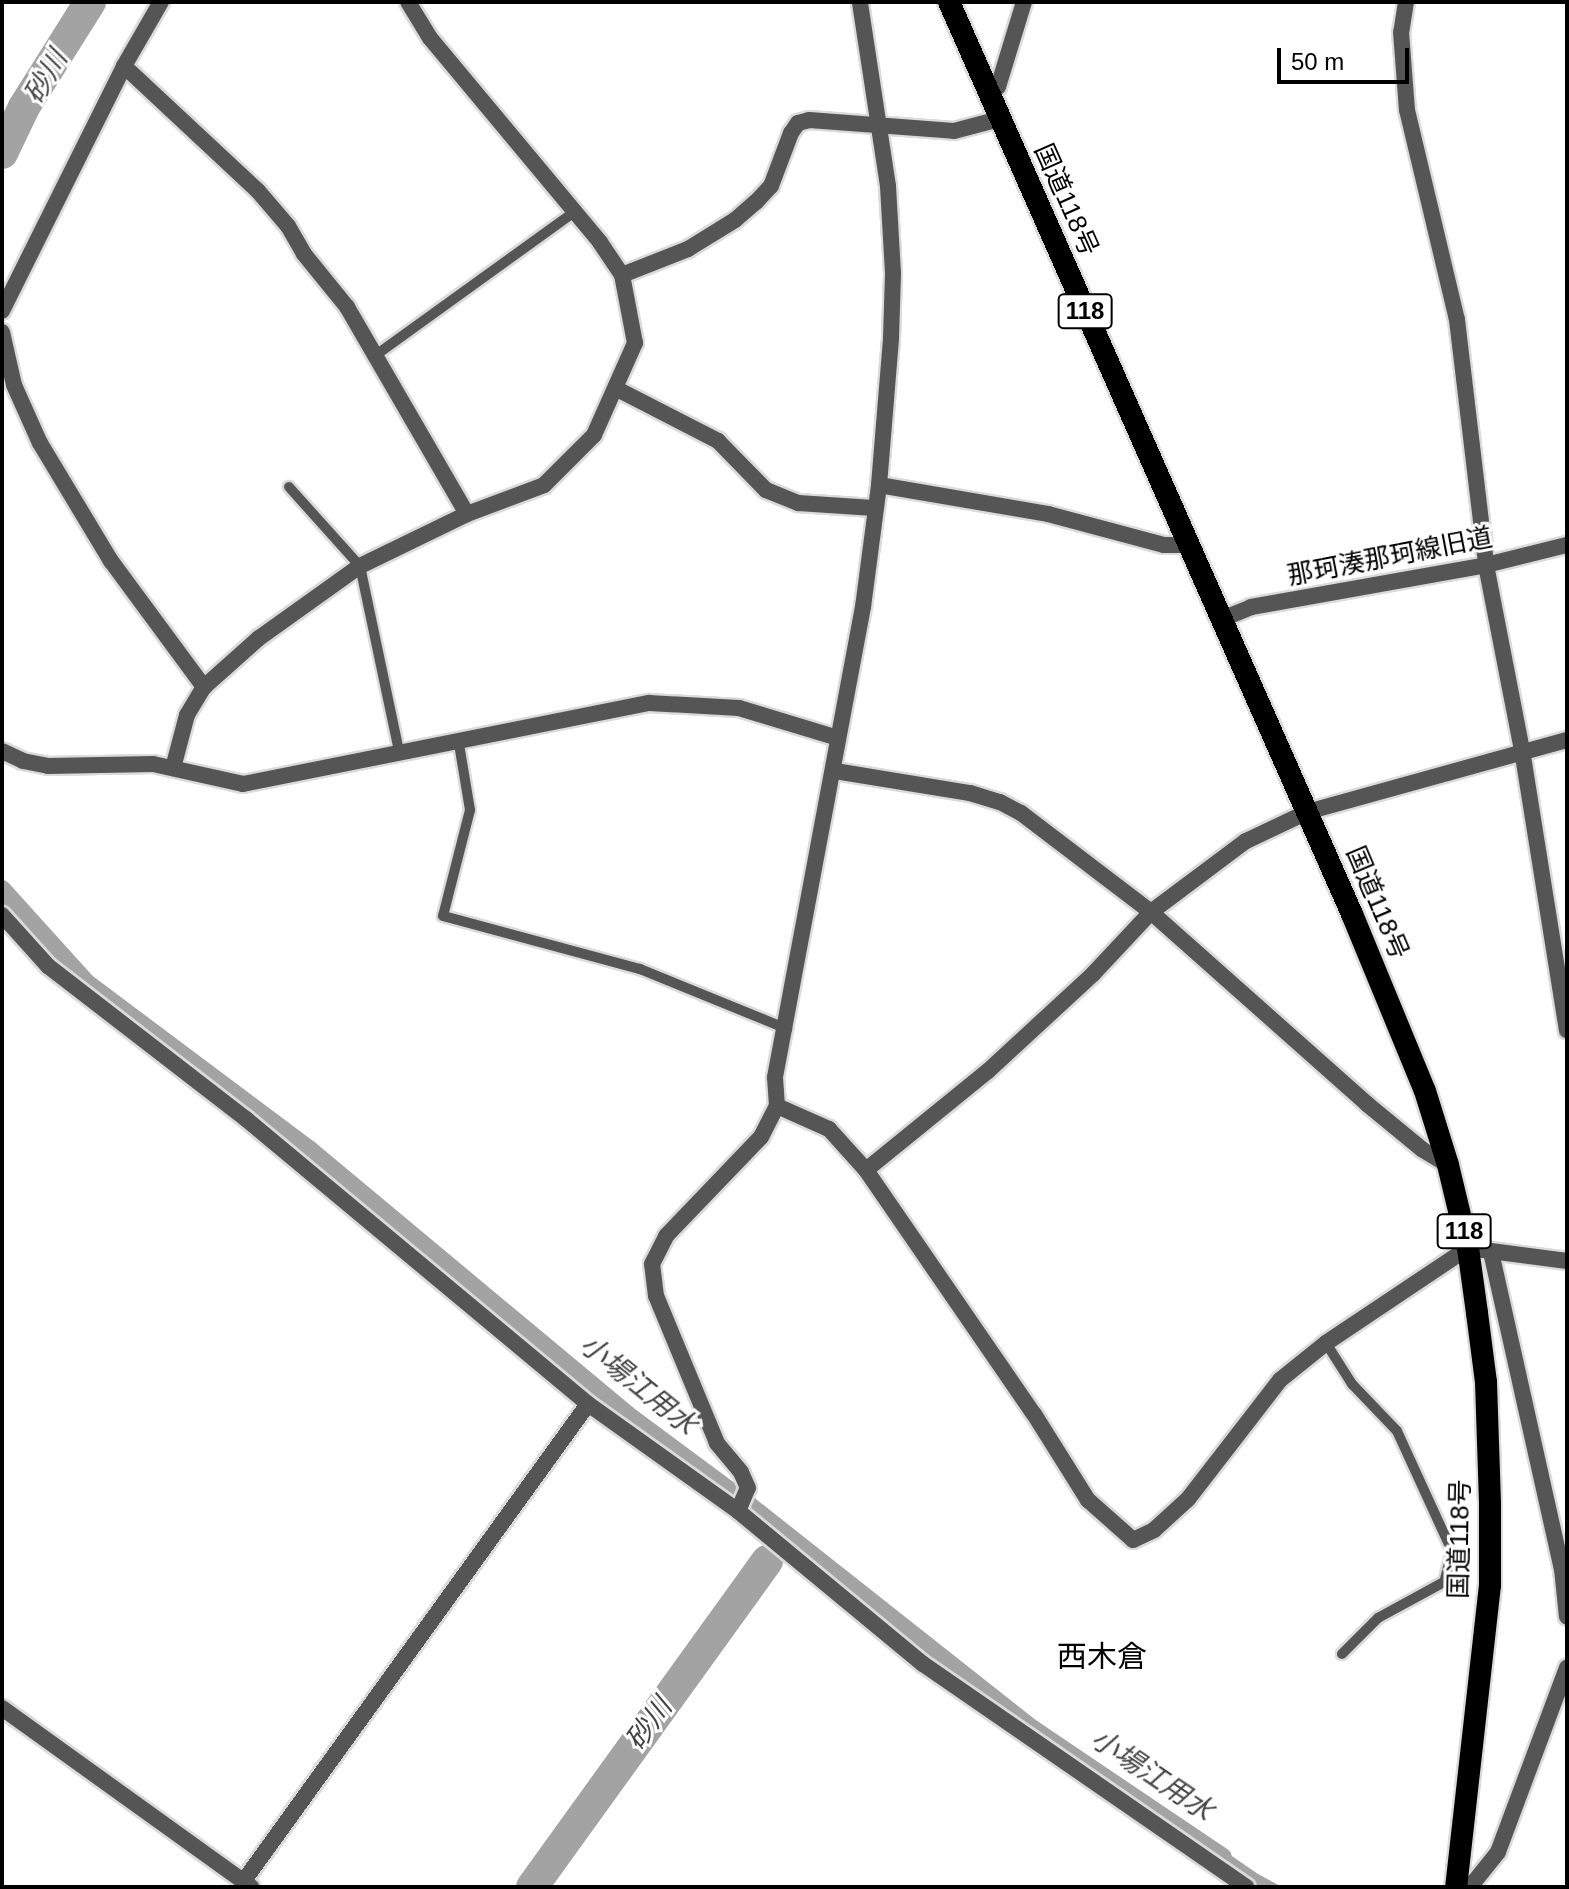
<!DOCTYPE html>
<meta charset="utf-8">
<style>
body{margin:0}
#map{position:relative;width:1569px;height:1889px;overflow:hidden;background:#fff;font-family:Arial,"Noto Sans JP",sans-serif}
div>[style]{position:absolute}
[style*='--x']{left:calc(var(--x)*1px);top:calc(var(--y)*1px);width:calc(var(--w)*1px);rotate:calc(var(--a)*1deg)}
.water>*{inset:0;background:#a3a3a3}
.canal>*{height:18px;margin:-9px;padding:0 9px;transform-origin:9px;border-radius:9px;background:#a3a3a3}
.river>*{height:32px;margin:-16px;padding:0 16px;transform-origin:16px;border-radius:16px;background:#a3a3a3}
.roads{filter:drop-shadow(2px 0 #dbdbdb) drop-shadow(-2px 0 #dbdbdb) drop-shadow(0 2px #dbdbdb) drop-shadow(0 -2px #dbdbdb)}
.service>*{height:10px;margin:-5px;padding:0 5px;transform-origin:5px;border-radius:5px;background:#555}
.minor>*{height:16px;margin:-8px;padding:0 8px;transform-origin:8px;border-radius:8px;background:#555}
.tertiary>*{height:16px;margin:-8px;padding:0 8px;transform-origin:8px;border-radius:8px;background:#555}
.trunk>*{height:22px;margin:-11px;padding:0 11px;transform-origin:11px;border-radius:11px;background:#000}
span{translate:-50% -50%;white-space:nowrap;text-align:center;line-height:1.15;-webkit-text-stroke:6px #fff;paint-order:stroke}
.shield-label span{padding:2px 6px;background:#fff;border:2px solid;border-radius:6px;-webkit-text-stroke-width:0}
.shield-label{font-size:24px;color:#000;font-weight:700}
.street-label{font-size:26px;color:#000}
.water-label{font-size:28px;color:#444;font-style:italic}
.quarter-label{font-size:30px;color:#000}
.frame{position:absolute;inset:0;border:4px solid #000;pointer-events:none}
.scale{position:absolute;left:1277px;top:48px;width:132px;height:36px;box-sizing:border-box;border:4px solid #000;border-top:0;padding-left:10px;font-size:24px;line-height:28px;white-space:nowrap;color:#000;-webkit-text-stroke:6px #fff;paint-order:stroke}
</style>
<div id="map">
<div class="water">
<div style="clip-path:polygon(1207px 1839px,1258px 1874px,1282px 1887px,1252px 1885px,1201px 1849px)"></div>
</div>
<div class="canal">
<div style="--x:2;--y:889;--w:127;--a:47.9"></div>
<div style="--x:87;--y:983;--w:279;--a:36.8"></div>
<div style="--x:310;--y:1150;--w:419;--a:39.8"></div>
<div style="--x:632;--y:1418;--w:146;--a:36.6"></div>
<div style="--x:749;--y:1505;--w:362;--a:38.3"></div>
<div style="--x:1033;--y:1729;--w:229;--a:34"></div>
</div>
<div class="river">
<div style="--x:2;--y:153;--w:51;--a:-64.4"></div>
<div style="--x:24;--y:107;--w:124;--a:-57.8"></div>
<div style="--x:532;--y:1887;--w:402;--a:-54.2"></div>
</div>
<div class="roads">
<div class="service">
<div style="--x:376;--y:355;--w:246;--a:-35.8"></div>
<div style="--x:289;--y:487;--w:106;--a:48.1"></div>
<div style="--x:360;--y:566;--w:193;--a:78.1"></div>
<div style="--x:459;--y:744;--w:67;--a:80.5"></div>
<div style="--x:470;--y:810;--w:109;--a:104.3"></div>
<div style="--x:443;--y:916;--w:204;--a:15.1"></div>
<div style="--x:640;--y:969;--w:159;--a:22.2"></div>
<div style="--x:1326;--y:1343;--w:49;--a:57.6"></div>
<div style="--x:1352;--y:1384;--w:65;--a:46.2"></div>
<div style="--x:1397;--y:1431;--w:132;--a:65.4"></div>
<div style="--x:1452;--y:1551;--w:32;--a:104"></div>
<div style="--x:1444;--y:1582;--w:75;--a:151.4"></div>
<div style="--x:1378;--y:1618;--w:51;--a:135"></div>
</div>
<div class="minor">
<div style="--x:1406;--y:2;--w:30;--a:99"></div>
<div style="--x:1401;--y:32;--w:78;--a:85.6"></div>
<div style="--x:1407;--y:110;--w:216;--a:76.6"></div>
<div style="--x:1457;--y:320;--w:247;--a:83.2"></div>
<div style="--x:1486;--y:565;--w:188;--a:79"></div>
<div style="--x:1522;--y:750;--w:284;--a:80.9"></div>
<div style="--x:124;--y:66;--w:183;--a:43"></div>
<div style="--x:258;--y:191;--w:46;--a:49.4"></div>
<div style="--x:288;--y:226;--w:32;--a:60"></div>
<div style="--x:304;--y:254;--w:68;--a:50.9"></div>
<div style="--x:347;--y:307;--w:239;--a:59.9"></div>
<div style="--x:989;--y:94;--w:11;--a:-38"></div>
<div style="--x:998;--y:87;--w:89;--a:-73"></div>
<div style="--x:622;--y:275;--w:71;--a:-21.5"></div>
<div style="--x:688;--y:249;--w:55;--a:-31.7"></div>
<div style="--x:735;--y:220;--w:28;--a:-41"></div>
<div style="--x:756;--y:202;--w:22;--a:-47"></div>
<div style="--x:771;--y:186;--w:57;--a:-69.3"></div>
<div style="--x:791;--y:133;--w:12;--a:-55"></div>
<div style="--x:798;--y:123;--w:11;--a:-15"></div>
<div style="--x:809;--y:120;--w:145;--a:4.3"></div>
<div style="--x:954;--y:131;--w:47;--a:-14.9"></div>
<div style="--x:2;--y:311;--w:274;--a:-63.5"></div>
<div style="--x:124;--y:66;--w:74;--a:-60"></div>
<div style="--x:2;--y:332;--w:54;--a:77.2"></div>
<div style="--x:14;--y:385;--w:64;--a:65.9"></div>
<div style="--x:40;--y:443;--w:138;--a:59"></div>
<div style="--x:111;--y:561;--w:157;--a:53.6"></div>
<div style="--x:617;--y:389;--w:114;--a:27.2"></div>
<div style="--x:718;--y:441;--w:69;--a:45.6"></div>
<div style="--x:766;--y:490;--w:35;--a:22"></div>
<div style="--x:798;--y:503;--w:76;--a:3.8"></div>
<div style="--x:879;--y:485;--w:171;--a:9.7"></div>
<div style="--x:1048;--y:514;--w:120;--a:15"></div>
<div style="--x:1164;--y:545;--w:27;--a:0"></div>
<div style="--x:2;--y:751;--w:23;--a:25"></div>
<div style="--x:23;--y:761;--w:25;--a:11"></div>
<div style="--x:48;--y:766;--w:105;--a:-1.1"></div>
<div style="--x:153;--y:764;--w:92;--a:12.5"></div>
<div style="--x:243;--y:784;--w:414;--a:-11.3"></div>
<div style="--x:649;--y:703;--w:90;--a:3.2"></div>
<div style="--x:739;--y:708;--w:103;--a:16.9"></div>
<div style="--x:173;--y:768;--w:55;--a:-75.2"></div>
<div style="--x:187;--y:715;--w:33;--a:-59"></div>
<div style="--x:204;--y:687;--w:74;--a:-41.7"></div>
<div style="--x:259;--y:638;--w:124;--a:-35.5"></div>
<div style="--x:360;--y:566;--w:119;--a:-25.9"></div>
<div style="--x:467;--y:514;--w:82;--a:-20.6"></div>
<div style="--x:544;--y:485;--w:71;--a:-45"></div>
<div style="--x:594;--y:435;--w:101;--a:-66"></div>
<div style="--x:635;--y:343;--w:69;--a:-100.8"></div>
<div style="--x:622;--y:275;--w:40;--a:-124"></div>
<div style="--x:600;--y:242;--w:266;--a:-129.8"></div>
<div style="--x:430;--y:38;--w:42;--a:-121.4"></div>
<div style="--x:835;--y:771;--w:137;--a:9.3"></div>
<div style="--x:970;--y:793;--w:31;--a:17"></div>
<div style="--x:1000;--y:802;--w:24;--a:28"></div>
<div style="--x:1021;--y:813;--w:163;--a:37.3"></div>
<div style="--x:1151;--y:912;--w:289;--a:41.6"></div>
<div style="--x:1367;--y:1104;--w:72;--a:39.4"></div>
<div style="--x:1423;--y:1150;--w:29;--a:31"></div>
<div style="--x:2;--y:915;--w:69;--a:48"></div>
<div style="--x:48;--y:966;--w:250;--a:37.7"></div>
<div style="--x:246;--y:1119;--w:445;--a:39.8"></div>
<div style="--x:588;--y:1404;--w:184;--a:35.5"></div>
<div style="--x:738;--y:1511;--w:240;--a:39.6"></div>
<div style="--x:923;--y:1664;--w:393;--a:34.6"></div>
<div style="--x:777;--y:1106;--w:57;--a:23.9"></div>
<div style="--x:829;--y:1129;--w:55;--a:47.9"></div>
<div style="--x:866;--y:1170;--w:296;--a:55.5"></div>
<div style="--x:1034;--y:1414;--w:102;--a:57.9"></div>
<div style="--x:1088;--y:1500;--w:60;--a:41.6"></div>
<div style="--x:1133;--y:1540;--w:23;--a:-25"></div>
<div style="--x:1154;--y:1530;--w:46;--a:-42.4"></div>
<div style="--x:1188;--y:1499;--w:150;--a:-52.3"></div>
<div style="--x:1280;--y:1380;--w:59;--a:-38.8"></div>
<div style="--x:1326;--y:1343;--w:171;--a:-33.8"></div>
<div style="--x:1468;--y:1248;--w:100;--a:7.5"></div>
<div style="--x:866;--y:1170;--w:157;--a:-39.1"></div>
<div style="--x:988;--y:1071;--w:143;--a:-42.7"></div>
<div style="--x:1093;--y:974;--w:85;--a:-46.9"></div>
<div style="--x:1151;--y:912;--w:119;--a:-36.8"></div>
<div style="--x:1246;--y:841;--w:68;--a:-25.4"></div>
<div style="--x:1307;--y:812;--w:270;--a:-15.5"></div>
<div style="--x:1491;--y:1252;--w:325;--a:77.4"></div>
<div style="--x:1562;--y:1569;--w:48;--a:84.1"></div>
<div style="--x:738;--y:1511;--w:25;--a:-67"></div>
<div style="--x:748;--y:1488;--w:17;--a:-114"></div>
<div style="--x:741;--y:1472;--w:38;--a:-130"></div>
<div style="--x:717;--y:1443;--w:159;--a:-112.5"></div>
<div style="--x:656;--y:1296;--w:32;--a:-97"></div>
<div style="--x:652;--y:1264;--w:31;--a:-63"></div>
<div style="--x:666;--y:1236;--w:137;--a:-46.2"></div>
<div style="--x:761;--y:1137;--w:35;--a:-63"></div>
<div style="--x:777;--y:1106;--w:29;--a:-94"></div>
<div style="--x:775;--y:1077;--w:478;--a:-79.4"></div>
<div style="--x:863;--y:607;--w:123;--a:-82.5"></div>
<div style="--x:879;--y:485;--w:147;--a:-85.3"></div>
<div style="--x:891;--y:338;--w:65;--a:-88.2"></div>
<div style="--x:893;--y:273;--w:87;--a:-93.3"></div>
<div style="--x:888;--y:186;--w:186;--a:-98.7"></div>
<div style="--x:243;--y:1882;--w:589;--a:-54.18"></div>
<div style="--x:1470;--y:1887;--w:45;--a:-51.3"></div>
<div style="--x:1498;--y:1852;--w:197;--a:-69.5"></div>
</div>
<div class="tertiary">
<div style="--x:1222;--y:619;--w:31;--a:-22"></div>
<div style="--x:1251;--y:607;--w:239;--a:-10.1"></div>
<div style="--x:1486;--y:565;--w:83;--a:-13.9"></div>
<div style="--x:2;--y:1708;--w:307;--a:35.7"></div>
</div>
<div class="trunk">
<div style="--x:949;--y:2;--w:997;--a:66.16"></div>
<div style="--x:1352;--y:914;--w:191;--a:67.6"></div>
<div style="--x:1425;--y:1091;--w:77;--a:72.7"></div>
<div style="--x:1448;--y:1165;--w:85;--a:76.5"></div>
<div style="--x:1468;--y:1248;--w:66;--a:82.1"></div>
<div style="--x:1477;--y:1313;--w:70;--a:82.6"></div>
<div style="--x:1486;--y:1382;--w:121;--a:88.1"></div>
<div style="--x:1490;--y:1503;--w:82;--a:90"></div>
<div style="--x:1490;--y:1585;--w:304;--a:96.4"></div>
</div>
</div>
<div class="shield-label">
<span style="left:1085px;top:311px">118</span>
<span style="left:1464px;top:1231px">118</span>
</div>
<div class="street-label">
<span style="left:1066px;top:200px;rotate:66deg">国道118号</span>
<span style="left:1390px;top:557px;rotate:-11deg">那珂湊那珂線旧道</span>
<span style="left:1377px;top:903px;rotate:67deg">国道118号</span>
<span style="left:1460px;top:1539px;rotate:-89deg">国道118号</span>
</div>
<div class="water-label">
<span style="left:46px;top:77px;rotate:-60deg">砂川</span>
<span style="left:638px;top:1385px;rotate:39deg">小場江用水</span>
<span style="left:649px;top:1724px;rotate:-54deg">砂川</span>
<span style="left:1152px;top:1775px;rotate:34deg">小場江用水</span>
</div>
<div class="quarter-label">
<span style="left:1102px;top:1657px">西木倉</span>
</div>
<div class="frame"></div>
<div class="scale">50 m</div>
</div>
